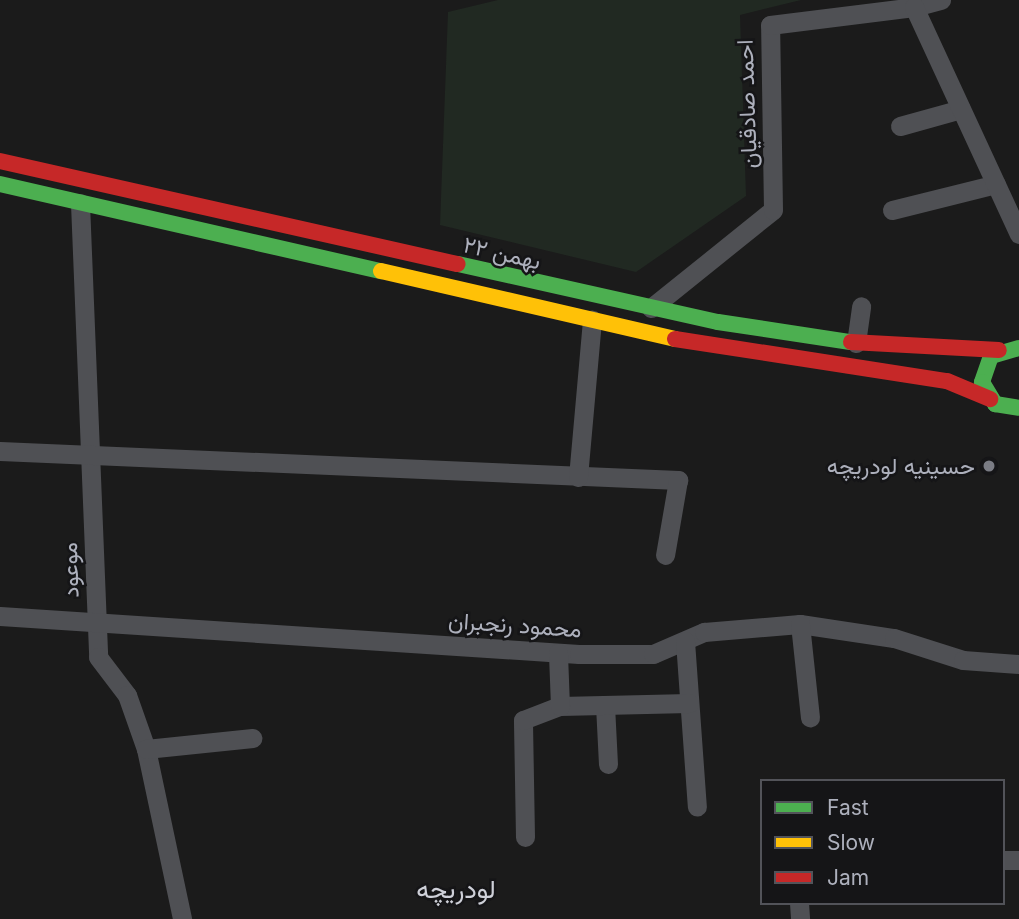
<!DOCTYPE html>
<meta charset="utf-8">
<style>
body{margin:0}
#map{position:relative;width:1019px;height:919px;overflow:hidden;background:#1b1b1b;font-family:Inter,Vazirmatn,sans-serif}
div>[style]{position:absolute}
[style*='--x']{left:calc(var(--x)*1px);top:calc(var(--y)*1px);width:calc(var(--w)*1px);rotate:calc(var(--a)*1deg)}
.green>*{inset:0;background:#212922}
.street>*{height:19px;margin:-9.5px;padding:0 9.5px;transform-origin:9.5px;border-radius:9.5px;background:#4f5054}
.fast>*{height:16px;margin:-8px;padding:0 8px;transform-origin:8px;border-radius:8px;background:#4caf50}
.slow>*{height:16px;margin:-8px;padding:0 8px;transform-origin:8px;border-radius:8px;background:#ffc107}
.jam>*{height:16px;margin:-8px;padding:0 8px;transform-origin:8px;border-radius:8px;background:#c62828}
.dots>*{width:19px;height:19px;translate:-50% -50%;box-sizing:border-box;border:4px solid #151517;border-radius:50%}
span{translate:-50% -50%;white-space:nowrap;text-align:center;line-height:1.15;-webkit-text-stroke:5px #151517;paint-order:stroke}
.street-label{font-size:23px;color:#adb0bc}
.poi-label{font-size:23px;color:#adb0bc}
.right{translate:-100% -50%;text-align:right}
.quarter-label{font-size:26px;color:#ced0d8}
.legend{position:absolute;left:760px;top:779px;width:245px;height:126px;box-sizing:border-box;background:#151517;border:2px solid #525359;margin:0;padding:9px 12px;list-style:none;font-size:21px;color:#adb0bc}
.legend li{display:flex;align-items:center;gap:14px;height:35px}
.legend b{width:35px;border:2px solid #525359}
</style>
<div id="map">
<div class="green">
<div style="clip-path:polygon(498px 0,801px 0,740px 15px,746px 196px,636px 272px,440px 225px,448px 12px)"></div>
</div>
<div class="street">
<div style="--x:907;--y:0;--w:10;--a:45"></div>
<div style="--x:914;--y:7;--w:28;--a:-15"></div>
<div style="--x:900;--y:126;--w:63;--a:-15.6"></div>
<div style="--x:80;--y:203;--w:454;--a:87.7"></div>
<div style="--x:98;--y:657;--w:48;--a:52.7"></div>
<div style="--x:127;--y:695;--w:57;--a:70.6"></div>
<div style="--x:146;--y:749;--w:174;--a:78"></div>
<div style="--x:892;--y:210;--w:107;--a:-14"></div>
<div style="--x:651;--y:308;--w:156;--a:-38.8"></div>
<div style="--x:773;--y:210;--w:185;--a:-90.9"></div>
<div style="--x:770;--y:25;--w:145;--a:-7.1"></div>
<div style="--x:914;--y:7;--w:250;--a:65.2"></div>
<div style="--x:856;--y:343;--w:37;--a:-82"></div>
<div style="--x:0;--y:451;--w:679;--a:2.45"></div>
<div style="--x:678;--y:480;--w:76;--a:99.8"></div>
<div style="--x:578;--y:477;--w:158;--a:-84.9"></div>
<div style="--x:0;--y:616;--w:580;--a:3.75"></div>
<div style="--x:579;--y:654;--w:74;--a:0"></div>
<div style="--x:653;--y:654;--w:56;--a:-23.3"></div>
<div style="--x:704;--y:632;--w:96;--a:-4.8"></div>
<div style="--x:800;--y:624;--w:95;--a:8.5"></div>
<div style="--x:894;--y:638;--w:72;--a:17.7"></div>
<div style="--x:963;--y:660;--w:56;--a:4.1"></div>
<div style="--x:800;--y:624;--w:94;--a:83.9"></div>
<div style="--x:685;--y:641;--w:166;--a:85.9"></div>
<div style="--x:605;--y:705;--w:59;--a:87.1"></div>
<div style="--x:560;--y:706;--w:129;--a:-1.3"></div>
<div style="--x:146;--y:749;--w:107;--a:-5.9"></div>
<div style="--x:525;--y:837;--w:117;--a:-91"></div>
<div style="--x:523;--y:720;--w:40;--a:-21"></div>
<div style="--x:560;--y:706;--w:53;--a:-92.2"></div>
<div style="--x:1003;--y:860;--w:16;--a:0"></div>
<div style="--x:799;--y:903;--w:16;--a:86"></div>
</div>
<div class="fast">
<div style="--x:0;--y:184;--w:391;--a:12.9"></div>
<div style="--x:458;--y:264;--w:266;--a:12.6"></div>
<div style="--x:718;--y:322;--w:134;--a:8.6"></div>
<div style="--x:1019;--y:348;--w:29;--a:164"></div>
<div style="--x:991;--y:356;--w:28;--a:109"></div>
<div style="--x:982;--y:382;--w:26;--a:59"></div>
<div style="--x:995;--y:404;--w:24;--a:9"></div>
</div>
<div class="slow">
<div style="--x:381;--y:271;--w:302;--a:13"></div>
</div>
<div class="jam">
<div style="--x:0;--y:161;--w:469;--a:12.7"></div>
<div style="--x:675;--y:339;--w:275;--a:8.8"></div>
<div style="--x:947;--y:381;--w:47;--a:22.7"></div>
<div style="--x:851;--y:342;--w:148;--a:3.1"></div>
</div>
<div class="dots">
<div style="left:989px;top:466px;background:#7a7c84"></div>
</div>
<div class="street-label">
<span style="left:747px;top:104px;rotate:-92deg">احمد صادقیان</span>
<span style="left:502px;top:253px;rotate:13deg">۲۲ بهمن</span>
<span style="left:70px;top:570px;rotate:-92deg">موعود</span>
<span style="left:515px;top:625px;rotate:4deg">محمود رنجبران</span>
</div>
<div class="poi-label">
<span class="right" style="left:975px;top:466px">حسینیه لودریچه</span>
</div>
<div class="quarter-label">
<span style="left:456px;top:889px">لودریچه</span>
</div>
<ul class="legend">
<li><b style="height:9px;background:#4caf50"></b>Fast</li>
<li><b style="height:9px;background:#ffc107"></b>Slow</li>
<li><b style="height:9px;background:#c62828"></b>Jam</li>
</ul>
</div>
